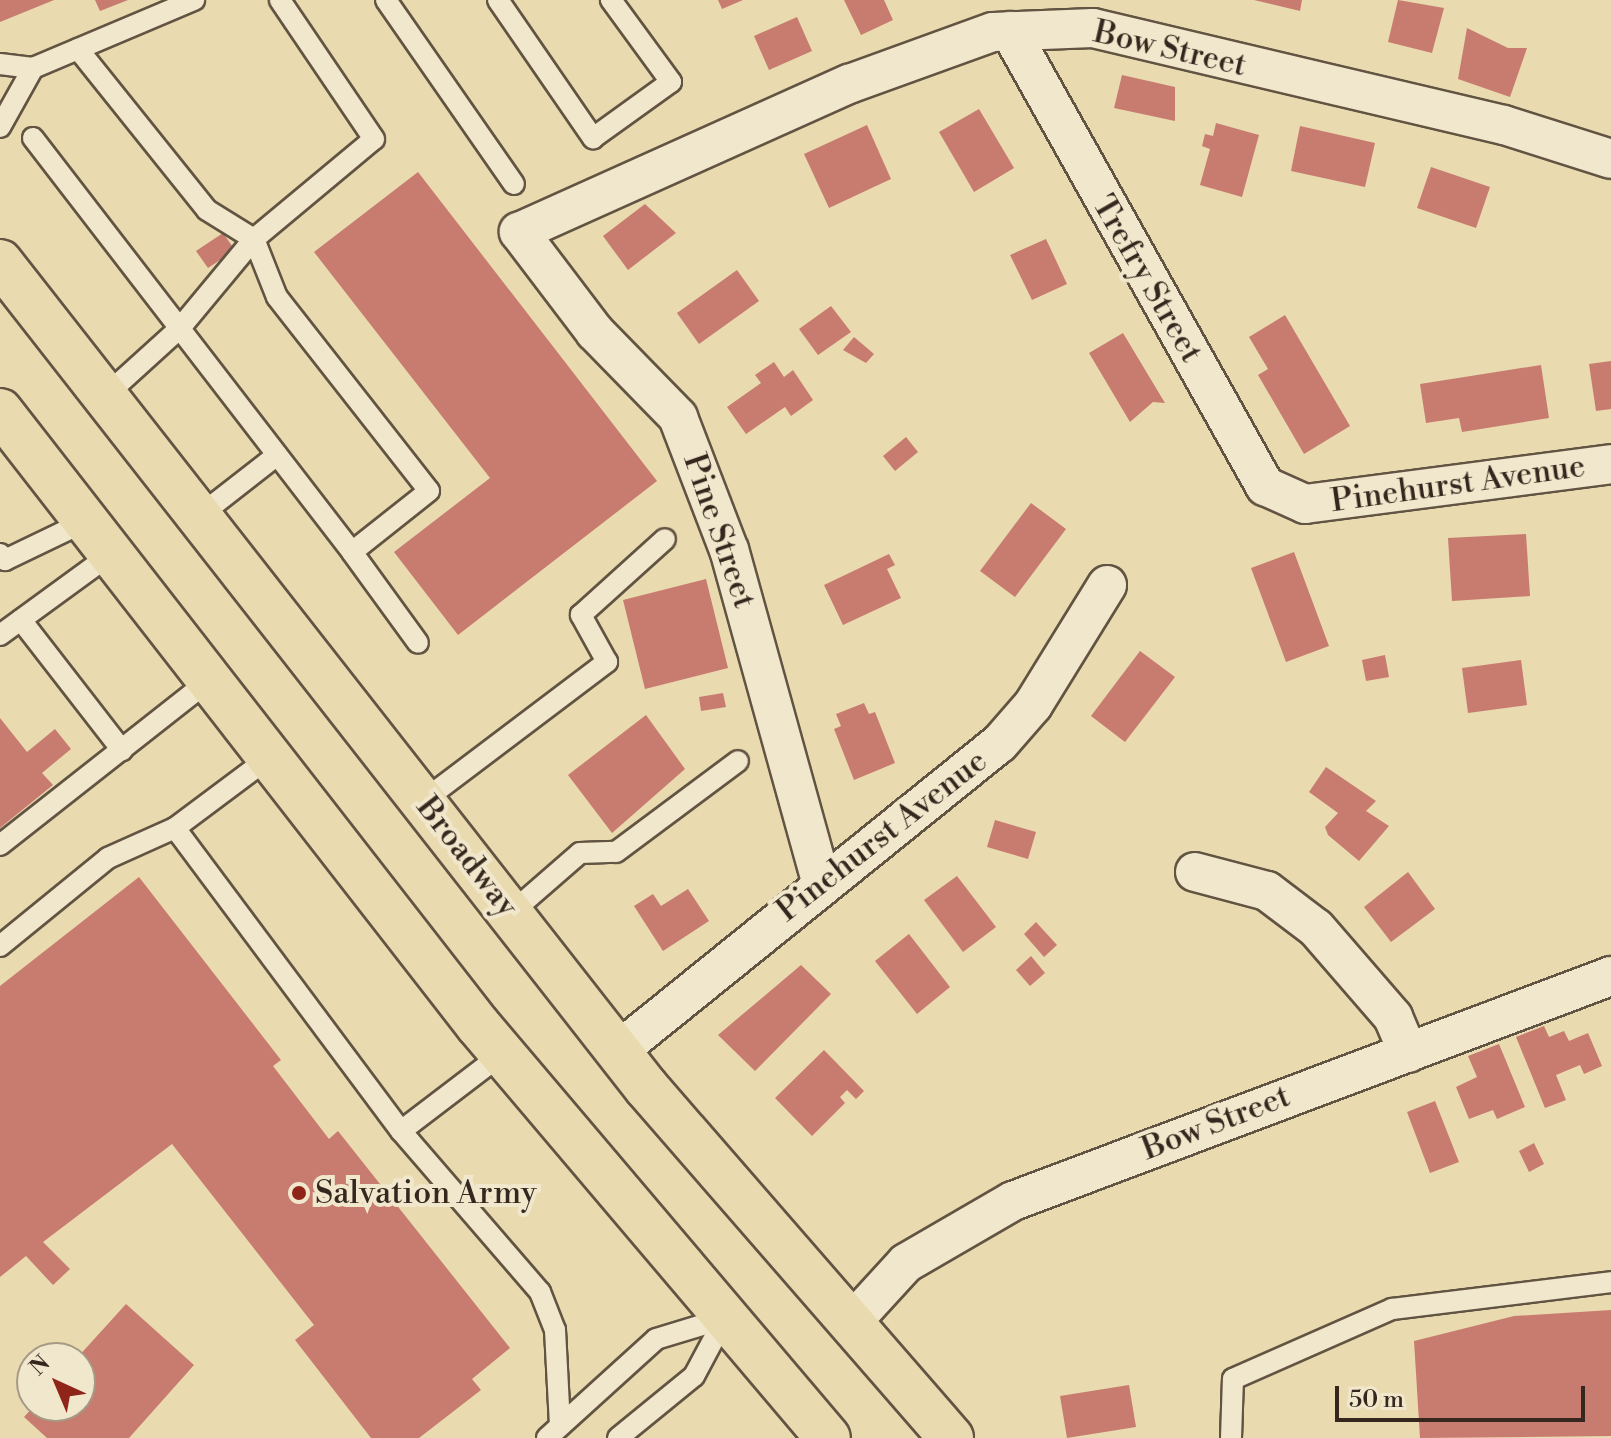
<!DOCTYPE html>
<style>
body{margin:0}
#map{position:relative;width:1611px;height:1438px;overflow:hidden;background:#e9dab0;font-family:"Libre Bodoni",serif}
div>[style]{position:absolute}
[style*='--x']{left:calc(var(--x)*1px);top:calc(var(--y)*1px);width:calc(var(--w)*1px);rotate:calc(var(--a)*1deg)}
.building>*{inset:0;background:#c87b6f}
.roads{filter:drop-shadow(2px 0 #625442) drop-shadow(-2px 0 #625442) drop-shadow(0 2px #625442) drop-shadow(0 -2px #625442)}
.service>*{height:20px;margin:-10px;padding:0 10px;transform-origin:10px;border-radius:10px;background:#f1e7cc}
.minor>*{height:38px;margin:-19px;padding:0 19px;transform-origin:19px;border-radius:19px;background:#f1e7cc}
.trunk>*{height:44px;margin:-22px;padding:0 22px;transform-origin:22px;border-radius:22px;background:#e9dab0}
.dots>*{width:22px;height:22px;translate:-50% -50%;box-sizing:border-box;border:4px solid #f1e7cc;border-radius:50%}
span{translate:-50% -50%;white-space:nowrap;text-align:center;line-height:1.15;-webkit-text-stroke:8px #f1e7cc;paint-order:stroke}
.street-label{font-size:32px;color:#35271e}
.poi-label{font-size:32px;color:#35271e}
.left{translate:0 -50%;text-align:left}
.north{position:absolute;left:16px;top:1342px;width:80px;height:80px;box-sizing:border-box;background:#f1e7cc;border:2px solid #a69a86;border-radius:50%;rotate:316deg;font-size:22px;font-weight:700;line-height:32px;text-align:center;color:#35271e}
.north::after{content:'';display:block;margin:auto;width:28px;height:36px;background:#8f2418;clip-path:polygon(50% 0,100% 100%,50% 72%,0 100%)}
.scale{position:absolute;left:1335px;top:1386px;width:250px;height:36px;box-sizing:border-box;border:4px solid #35271e;border-top:0;padding-left:10px;font-size:24px;line-height:28px;white-space:nowrap;color:#35271e;-webkit-text-stroke:6px #f1e7cc;paint-order:stroke}
</style>
<div id="map">
<div class="building">
<div style="clip-path:polygon(0 0,54px 0,0 22px)"></div>
<div style="clip-path:polygon(95px 0,128px 0,100px 11px)"></div>
<div style="clip-path:polygon(718px 0,743px 0,722px 9px)"></div>
<div style="clip-path:polygon(844px 0,884px 0,893px 20px,861px 35px)"></div>
<div style="clip-path:polygon(1254px 0,1302px 0,1300px 11px)"></div>
<div style="clip-path:polygon(1398px 0,1444px 8px,1432px 53px,1388px 42px)"></div>
<div style="clip-path:polygon(797px 17px,812px 51px,769px 70px,754px 36px)"></div>
<div style="clip-path:polygon(1467px 28px,1508px 48px,1527px 48px,1510px 97px,1458px 79px)"></div>
<div style="clip-path:polygon(1122px 75px,1175px 87px,1175px 121px,1114px 108px)"></div>
<div style="clip-path:polygon(979px 109px,1014px 168px,974px 192px,939px 132px)"></div>
<div style="clip-path:polygon(1216px 123px,1259px 135px,1242px 197px,1200px 185px,1210px 149px,1202px 146px,1205px 134px,1213px 136px)"></div>
<div style="clip-path:polygon(867px 125px,891px 179px,829px 208px,804px 154px)"></div>
<div style="clip-path:polygon(1300px 126px,1375px 143px,1365px 187px,1291px 171px)"></div>
<div style="clip-path:polygon(1431px 167px,1490px 187px,1476px 228px,1417px 208px)"></div>
<div style="clip-path:polygon(418px 172px,657px 481px,458px 635px,394px 552px,490px 478px,314px 252px)"></div>
<div style="clip-path:polygon(645px 204px,676px 233px,628px 270px,603px 236px)"></div>
<div style="clip-path:polygon(223px 233px,235px 250px,208px 268px,196px 251px)"></div>
<div style="clip-path:polygon(1046px 239px,1067px 284px,1032px 300px,1010px 255px)"></div>
<div style="clip-path:polygon(737px 270px,759px 301px,699px 344px,677px 313px)"></div>
<div style="clip-path:polygon(831px 306px,851px 332px,818px 355px,799px 329px)"></div>
<div style="clip-path:polygon(1285px 315px,1350px 426px,1304px 454px,1258px 375px,1268px 369px,1249px 337px)"></div>
<div style="clip-path:polygon(1123px 333px,1165px 403px,1153px 402px,1130px 422px,1089px 353px)"></div>
<div style="clip-path:polygon(854px 337px,874px 354px,866px 363px,843px 350px)"></div>
<div style="clip-path:polygon(1611px 361px,1611px 409px,1596px 411px,1589px 364px)"></div>
<div style="clip-path:polygon(774px 362px,784px 377px,793px 370px,813px 400px,791px 416px,785px 407px,746px 434px,727px 407px,761px 383px,755px 375px)"></div>
<div style="clip-path:polygon(1541px 365px,1549px 418px,1462px 432px,1459px 418px,1426px 423px,1420px 384px)"></div>
<div style="clip-path:polygon(906px 437px,918px 452px,895px 471px,883px 456px)"></div>
<div style="clip-path:polygon(1031px 503px,1066px 529px,1015px 597px,980px 571px)"></div>
<div style="clip-path:polygon(1526px 534px,1530px 596px,1452px 601px,1448px 538px)"></div>
<div style="clip-path:polygon(1294px 552px,1329px 646px,1286px 662px,1251px 568px)"></div>
<div style="clip-path:polygon(889px 554px,895px 565px,887px 569px,901px 598px,843px 625px,824px 585px)"></div>
<div style="clip-path:polygon(706px 579px,728px 668px,645px 689px,623px 600px)"></div>
<div style="clip-path:polygon(1140px 651px,1175px 677px,1125px 742px,1091px 716px)"></div>
<div style="clip-path:polygon(1385px 655px,1389px 677px,1366px 681px,1362px 660px)"></div>
<div style="clip-path:polygon(1521px 660px,1527px 705px,1468px 713px,1462px 668px)"></div>
<div style="clip-path:polygon(723px 693px,726px 707px,701px 711px,699px 697px)"></div>
<div style="clip-path:polygon(864px 703px,869px 714px,875px 712px,895px 763px,854px 780px,834px 729px,841px 726px,836px 714px)"></div>
<div style="clip-path:polygon(646px 715px,685px 769px,612px 833px,568px 775px)"></div>
<div style="clip-path:polygon(0 718px,27px 752px,55px 729px,71px 749px,42px 773px,53px 785px,0 828px)"></div>
<div style="clip-path:polygon(1326px 767px,1376px 801px,1366px 811px,1389px 826px,1359px 861px,1328px 835px,1325px 827px,1338px 813px,1309px 792px)"></div>
<div style="clip-path:polygon(995px 820px,1036px 832px,1028px 859px,987px 847px)"></div>
<div style="clip-path:polygon(1408px 872px,1435px 909px,1391px 942px,1364px 907px)"></div>
<div style="clip-path:polygon(957px 876px,996px 927px,963px 952px,924px 900px)"></div>
<div style="clip-path:polygon(139px 877px,281px 1060px,273px 1066px,329px 1139px,338px 1131px,510px 1348px,472px 1379px,481px 1390px,419px 1438px,371px 1438px,295px 1340px,314px 1325px,172px 1144px,43px 1242px,70px 1269px,53px 1285px,26px 1256px,0 1277px,0 986px)"></div>
<div style="clip-path:polygon(688px 889px,709px 921px,663px 951px,634px 906px,653px 894px,661px 906px)"></div>
<div style="clip-path:polygon(1036px 922px,1057px 945px,1044px 957px,1024px 934px)"></div>
<div style="clip-path:polygon(909px 934px,950px 987px,917px 1014px,875px 961px)"></div>
<div style="clip-path:polygon(1031px 956px,1045px 973px,1030px 986px,1016px 970px)"></div>
<div style="clip-path:polygon(801px 965px,831px 994px,755px 1071px,718px 1035px)"></div>
<div style="clip-path:polygon(1544px 1026px,1549px 1037px,1564px 1031px,1569px 1041px,1588px 1033px,1602px 1066px,1584px 1074px,1580px 1065px,1556px 1075px,1566px 1100px,1545px 1108px,1516px 1037px)"></div>
<div style="clip-path:polygon(1499px 1044px,1525px 1107px,1497px 1119px,1493px 1110px,1469px 1119px,1456px 1087px,1477px 1077px,1468px 1056px)"></div>
<div style="clip-path:polygon(824px 1050px,864px 1091px,856px 1099px,847px 1090px,840px 1097px,845px 1103px,812px 1136px,775px 1098px)"></div>
<div style="clip-path:polygon(1435px 1101px,1459px 1162px,1430px 1173px,1407px 1112px)"></div>
<div style="clip-path:polygon(1534px 1143px,1544px 1164px,1529px 1172px,1519px 1151px)"></div>
<div style="clip-path:polygon(126px 1304px,194px 1365px,129px 1438px,47px 1438px,24px 1417px,34px 1406px,80px 1406px,77px 1358px)"></div>
<div style="clip-path:polygon(1611px 1310px,1611px 1436px,1420px 1438px,1414px 1341px,1514px 1316px)"></div>
<div style="clip-path:polygon(1129px 1385px,1136px 1427px,1067px 1438px,1060px 1396px)"></div>
</div>
<div class="roads">
<div class="service">
<div style="--x:386;--y:0;--w:224;--a:55.2"></div>
<div style="--x:498;--y:0;--w:168;--a:55.5"></div>
<div style="--x:593;--y:138;--w:96;--a:-35.7"></div>
<div style="--x:671;--y:82;--w:102;--a:-126.2"></div>
<div style="--x:78;--y:49;--w:206;--a:51.3"></div>
<div style="--x:207;--y:210;--w:55;--a:31.7"></div>
<div style="--x:254;--y:239;--w:62;--a:68.4"></div>
<div style="--x:277;--y:297;--w:246;--a:51.9"></div>
<div style="--x:429;--y:491;--w:98;--a:141.6"></div>
<div style="--x:352;--y:552;--w:112;--a:54"></div>
<div style="--x:0;--y:64;--w:33;--a:7"></div>
<div style="--x:33;--y:68;--w:175;--a:-22.9"></div>
<div style="--x:0;--y:127;--w:68;--a:-60.8"></div>
<div style="--x:33;--y:138;--w:523;--a:52.38"></div>
<div style="--x:105;--y:396;--w:101;--a:-42.2"></div>
<div style="--x:180;--y:328;--w:116;--a:-50.3"></div>
<div style="--x:254;--y:239;--w:156;--a:-39.8"></div>
<div style="--x:374;--y:139;--w:168;--a:-124.1"></div>
<div style="--x:199;--y:516;--w:99;--a:-38"></div>
<div style="--x:0;--y:554;--w:8;--a:50"></div>
<div style="--x:5;--y:560;--w:90;--a:-25.7"></div>
<div style="--x:21;--y:620;--w:165;--a:52.2"></div>
<div style="--x:0;--y:635;--w:137;--a:-36.1"></div>
<div style="--x:423;--y:801;--w:231;--a:-37.1"></div>
<div style="--x:607;--y:662;--w:54;--a:-119"></div>
<div style="--x:581;--y:615;--w:113;--a:-42.1"></div>
<div style="--x:175;--y:828;--w:378;--a:53.3"></div>
<div style="--x:401;--y:1131;--w:213;--a:49.2"></div>
<div style="--x:540;--y:1292;--w:41;--a:68.5"></div>
<div style="--x:555;--y:1330;--w:96;--a:87"></div>
<div style="--x:0;--y:845;--w:267;--a:-38.2"></div>
<div style="--x:511;--y:913;--w:91;--a:-41"></div>
<div style="--x:580;--y:853;--w:36;--a:-2"></div>
<div style="--x:616;--y:852;--w:152;--a:-36.7"></div>
<div style="--x:0;--y:946;--w:139;--a:-39.2"></div>
<div style="--x:108;--y:858;--w:73;--a:-24.1"></div>
<div style="--x:175;--y:828;--w:119;--a:-36.8"></div>
<div style="--x:401;--y:1131;--w:127;--a:-37.3"></div>
<div style="--x:547;--y:1438;--w:147;--a:-42.2"></div>
<div style="--x:656;--y:1339;--w:72;--a:-16.9"></div>
<div style="--x:618;--y:1438;--w:98;--a:-39.2"></div>
<div style="--x:694;--y:1376;--w:66;--a:-61.9"></div>
<div style="--x:1231;--y:1438;--w:59;--a:-88.1"></div>
<div style="--x:1233;--y:1379;--w:174;--a:-23.8"></div>
<div style="--x:1392;--y:1309;--w:221;--a:-7"></div>
</div>
<div class="minor">
<div style="--x:1010;--y:31;--w:522;--a:60.73"></div>
<div style="--x:1265;--y:486;--w:44;--a:24.2"></div>
<div style="--x:1305;--y:504;--w:309;--a:-7.4"></div>
<div style="--x:1195;--y:872;--w:74;--a:14.8"></div>
<div style="--x:1267;--y:891;--w:61;--a:37.1"></div>
<div style="--x:1316;--y:928;--w:118;--a:49.1"></div>
<div style="--x:1393;--y:1017;--w:39;--a:67"></div>
<div style="--x:821;--y:881;--w:344;--a:-105.5"></div>
<div style="--x:729;--y:550;--w:142;--a:-111"></div>
<div style="--x:678;--y:417;--w:119;--a:-134.3"></div>
<div style="--x:595;--y:332;--w:126;--a:-127.2"></div>
<div style="--x:519;--y:232;--w:362;--a:-24.2"></div>
<div style="--x:849;--y:84;--w:153;--a:-19.9"></div>
<div style="--x:993;--y:32;--w:100;--a:-2.3"></div>
<div style="--x:1093;--y:28;--w:422;--a:13.3"></div>
<div style="--x:1504;--y:125;--w:112;--a:17.6"></div>
<div style="--x:618;--y:1051;--w:489;--a:-38.9"></div>
<div style="--x:999;--y:744;--w:52;--a:-48.9"></div>
<div style="--x:1033;--y:705;--w:141;--a:-58.3"></div>
<div style="--x:851;--y:1323;--w:81;--a:-47.5"></div>
<div style="--x:906;--y:1263;--w:124;--a:-30.1"></div>
<div style="--x:1013;--y:1201;--w:639;--a:-20.62"></div>
</div>
<div class="trunk">
<div style="--x:0;--y:262;--w:1048;--a:51.94"></div>
<div style="--x:646;--y:1087;--w:465;--a:49"></div>
<div style="--x:0;--y:411;--w:778;--a:52.1"></div>
<div style="--x:478;--y:1025;--w:541;--a:49.72"></div>
</div>
</div>
<div class="dots">
<div style="left:299px;top:1193px;background:#8f2418"></div>
</div>
<div class="street-label">
<span style="left:1170px;top:49px;rotate:13deg">Bow Street</span>
<span style="left:1147px;top:279px;rotate:60deg">Trefry Street</span>
<span style="left:1458px;top:484px;rotate:-8deg">Pinehurst Avenue</span>
<span style="left:719px;top:531px;rotate:71deg">Pine Street</span>
<span style="left:882px;top:836px;rotate:-38deg">Pinehurst Avenue</span>
<span style="left:467px;top:857px;rotate:52deg">Broadway</span>
<span style="left:1216px;top:1123px;rotate:-21deg">Bow Street</span>
</div>
<div class="poi-label">
<span class="left" style="left:315px;top:1193px">Salvation Army</span>
</div>
<div class="north">N</div>
<div class="scale">50 m</div>
</div>
